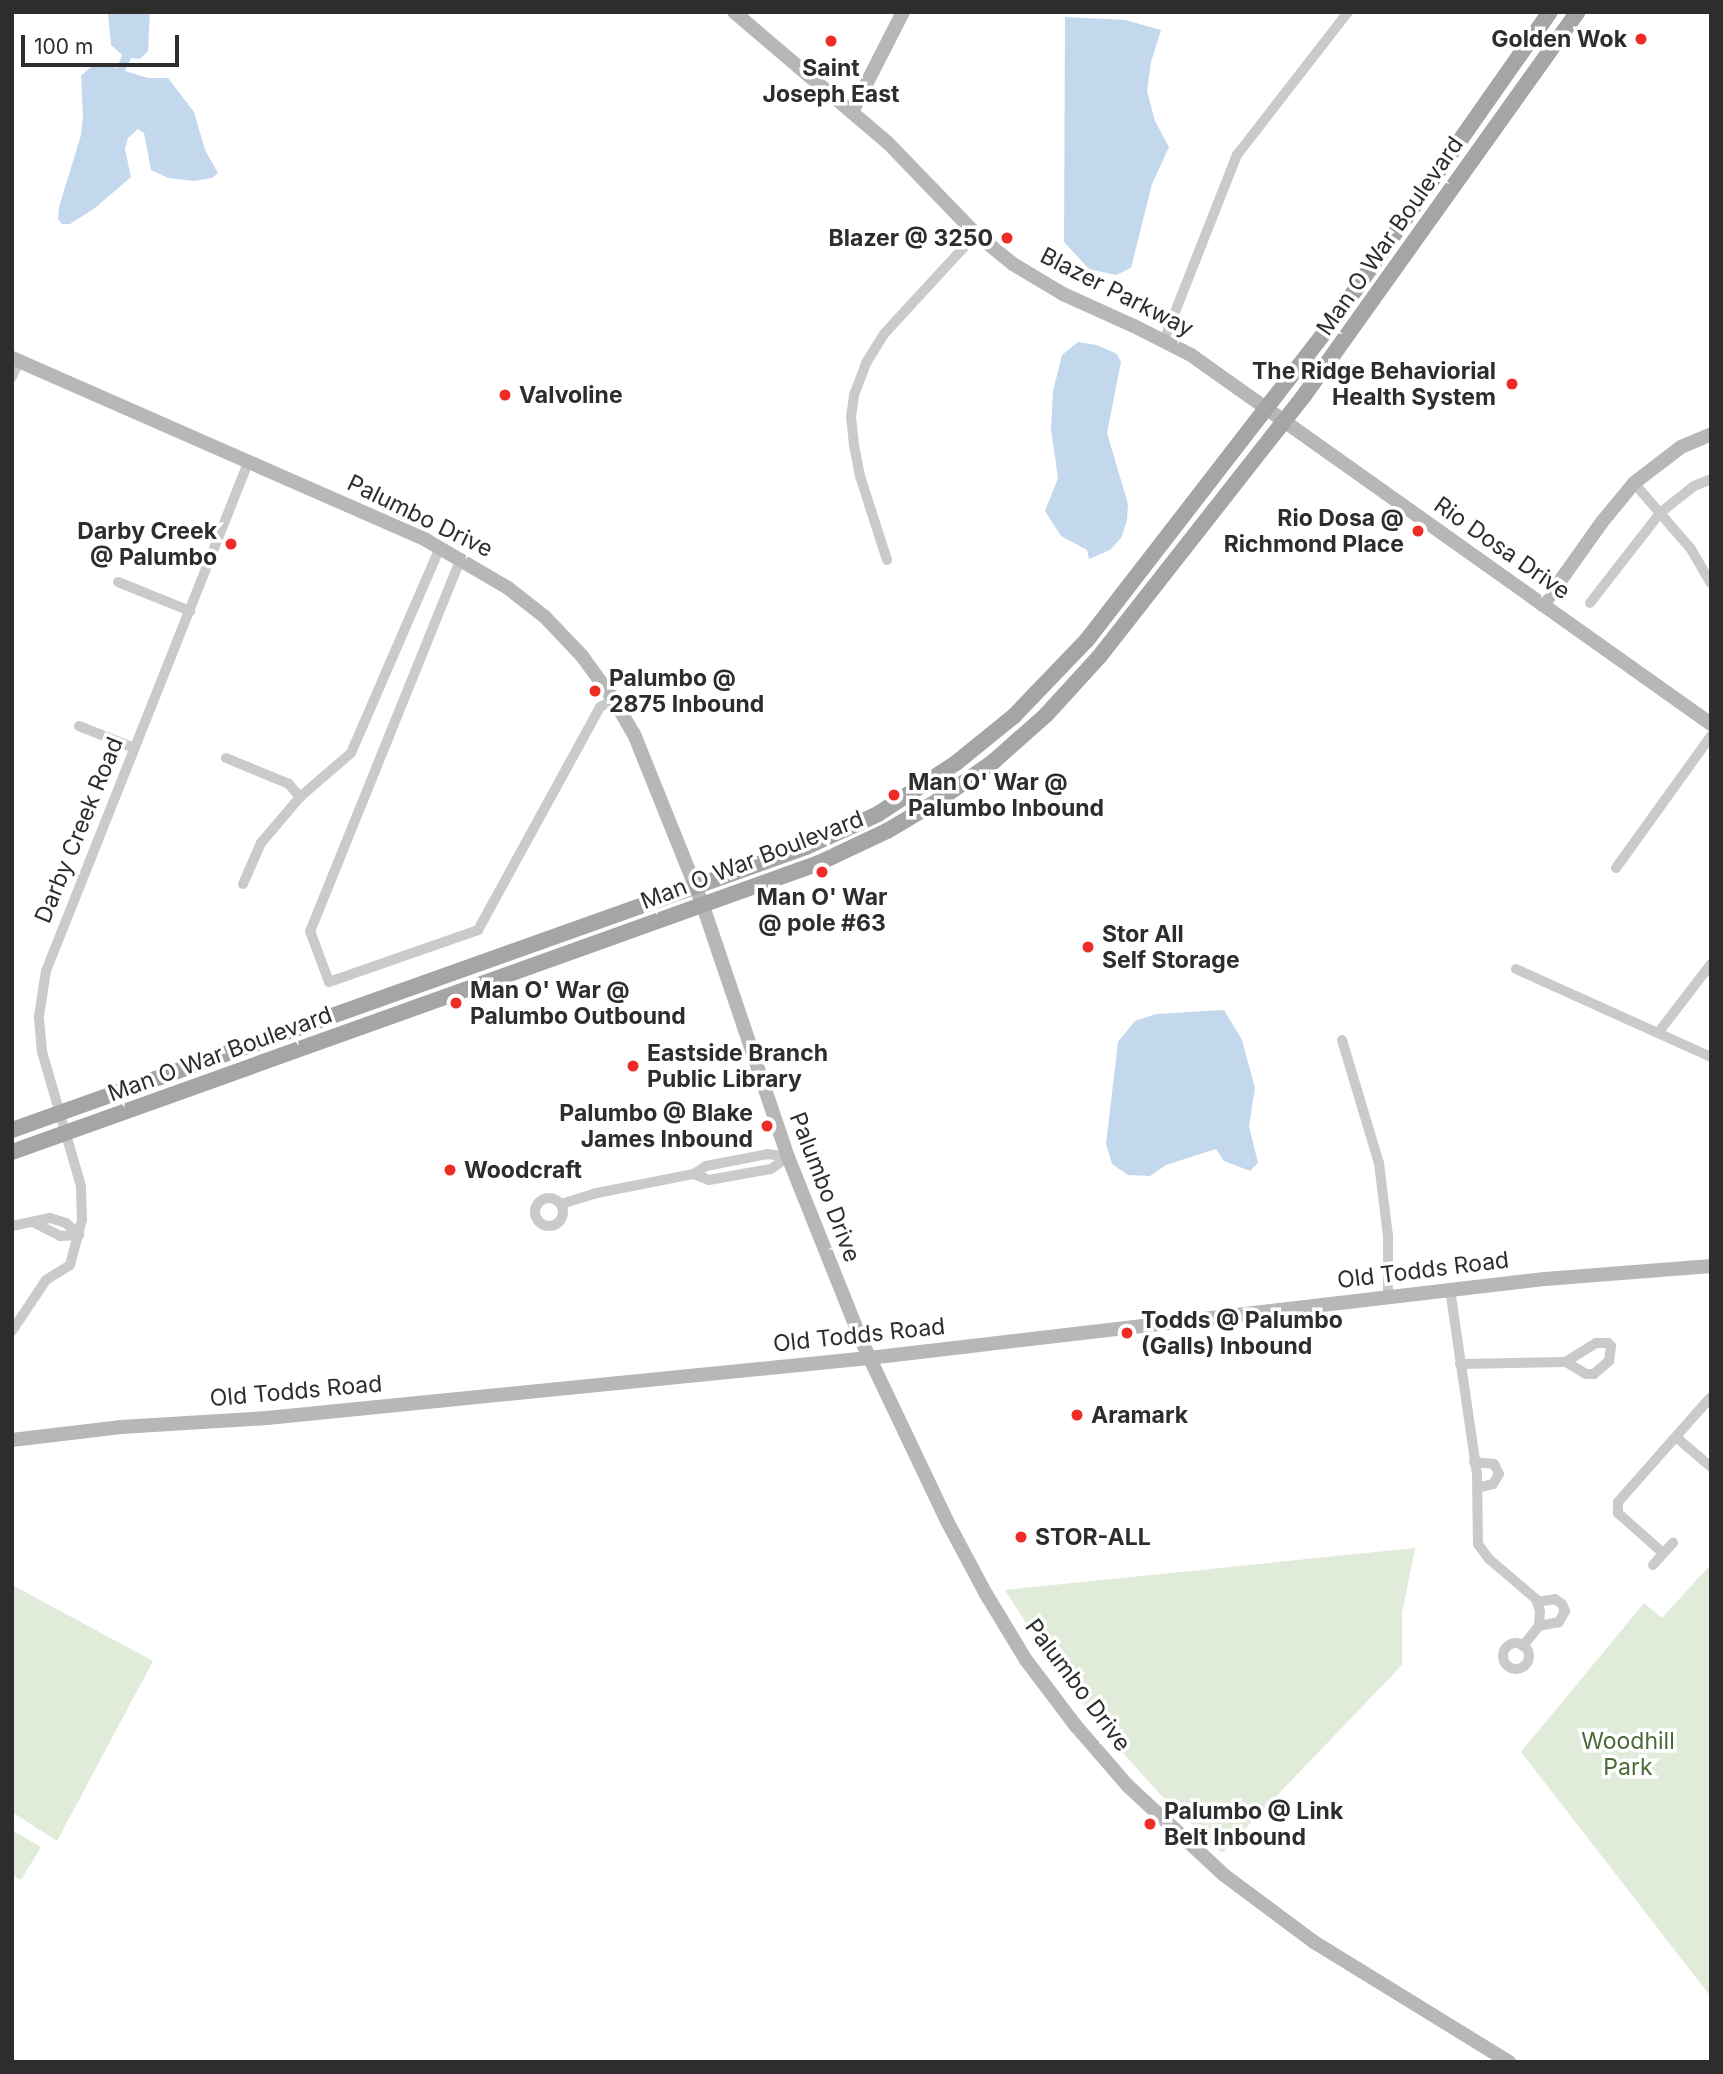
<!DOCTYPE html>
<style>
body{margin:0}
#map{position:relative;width:1723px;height:2074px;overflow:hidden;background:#fff;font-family:Inter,sans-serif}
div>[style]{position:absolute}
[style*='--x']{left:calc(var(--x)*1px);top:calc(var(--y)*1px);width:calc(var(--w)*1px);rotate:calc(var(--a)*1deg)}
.green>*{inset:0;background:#e1ebd9}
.water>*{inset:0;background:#c4d8ed}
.street>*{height:10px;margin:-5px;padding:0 5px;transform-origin:5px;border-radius:5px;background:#cacaca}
.street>.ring{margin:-5px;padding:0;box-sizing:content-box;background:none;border:10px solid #cacaca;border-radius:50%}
.secondary>*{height:14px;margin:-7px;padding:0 7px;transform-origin:7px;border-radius:7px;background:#b7b7b7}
.primary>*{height:16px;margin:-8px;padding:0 8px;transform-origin:8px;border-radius:8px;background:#a5a5a5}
.dots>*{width:19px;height:19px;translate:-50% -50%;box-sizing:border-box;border:4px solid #fff;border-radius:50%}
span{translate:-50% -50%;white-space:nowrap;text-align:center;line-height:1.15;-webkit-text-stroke:7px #fff;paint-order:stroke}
.poi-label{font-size:23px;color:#2d2d2d;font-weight:700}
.right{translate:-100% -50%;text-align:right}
.left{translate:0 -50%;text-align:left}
.street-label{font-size:23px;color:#2d2d2d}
.park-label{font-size:23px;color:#4a6a38}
.frame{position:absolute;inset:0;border:14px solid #2d2d2d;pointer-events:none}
.scale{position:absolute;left:21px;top:35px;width:158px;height:32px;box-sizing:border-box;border:4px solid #2d2d2d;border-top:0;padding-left:9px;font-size:21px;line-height:24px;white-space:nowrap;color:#2d2d2d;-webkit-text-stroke:5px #fff;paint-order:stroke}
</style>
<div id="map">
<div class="green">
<div style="clip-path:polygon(1415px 1548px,1402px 1613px,1402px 1665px,1222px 1853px,1161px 1795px,1106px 1734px,1056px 1670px,1005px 1590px)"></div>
<div style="clip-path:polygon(1711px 1564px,1711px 1997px,1521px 1752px,1644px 1603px,1662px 1618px)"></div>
<div style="clip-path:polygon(12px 1585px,153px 1661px,57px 1841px,12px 1812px)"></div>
<div style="clip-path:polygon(12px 1830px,41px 1847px,21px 1880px,12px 1875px)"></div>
</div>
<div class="water">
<div style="clip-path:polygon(108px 12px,150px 12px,148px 51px,140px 59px,131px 58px,125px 71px,148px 78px,168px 78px,194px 112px,205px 150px,218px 173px,212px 178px,194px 181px,168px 178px,151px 170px,144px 133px,138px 129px,128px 138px,125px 149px,131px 177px,95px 208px,70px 224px,62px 224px,58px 219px,59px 207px,81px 135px,83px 115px,81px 76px,95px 63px,117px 68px,122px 55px,111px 45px)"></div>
<div style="clip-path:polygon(1065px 17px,1125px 20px,1161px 30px,1151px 62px,1147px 91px,1155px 121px,1169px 147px,1152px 184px,1131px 268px,1116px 275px,1089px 269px,1064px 242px)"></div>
<div style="clip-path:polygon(1078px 342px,1097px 345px,1117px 354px,1121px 362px,1107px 433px,1128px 504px,1127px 520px,1121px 538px,1110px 550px,1089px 559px,1087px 550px,1061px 536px,1045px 511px,1058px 478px,1051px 429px,1053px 391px,1062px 355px)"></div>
<div style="clip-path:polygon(1224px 1010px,1242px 1040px,1255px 1088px,1249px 1126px,1258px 1163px,1250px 1171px,1224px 1161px,1216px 1149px,1166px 1165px,1150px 1176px,1128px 1175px,1112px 1164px,1106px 1144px,1118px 1042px,1135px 1021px,1156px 1014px)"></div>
</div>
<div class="street">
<div style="--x:1164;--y:340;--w:199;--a:-68.5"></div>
<div style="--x:1237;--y:155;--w:181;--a:-52.2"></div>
<div style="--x:12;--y:377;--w:17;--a:-66"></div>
<div style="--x:1634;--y:483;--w:87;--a:49.2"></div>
<div style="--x:1691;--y:549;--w:39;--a:60"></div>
<div style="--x:461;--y:558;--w:402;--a:112"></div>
<div style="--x:310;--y:931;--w:54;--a:69.6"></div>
<div style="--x:329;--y:982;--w:158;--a:-19.2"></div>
<div style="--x:478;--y:930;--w:254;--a:-61.3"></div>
<div style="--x:600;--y:707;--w:16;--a:-27"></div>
<div style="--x:887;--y:560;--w:88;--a:-107.8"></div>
<div style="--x:860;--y:476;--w:32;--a:-101"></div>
<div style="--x:854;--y:445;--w:28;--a:-96"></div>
<div style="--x:851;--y:417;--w:22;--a:-82"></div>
<div style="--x:854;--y:395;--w:34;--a:-69"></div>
<div style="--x:866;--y:363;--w:34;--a:-58"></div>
<div style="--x:884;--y:334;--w:136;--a:-47.4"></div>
<div style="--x:118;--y:582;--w:78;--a:21.9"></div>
<div style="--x:1590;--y:603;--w:114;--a:-52.1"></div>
<div style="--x:1660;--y:513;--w:43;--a:-38.5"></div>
<div style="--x:1694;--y:486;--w:18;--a:-22"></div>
<div style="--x:79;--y:726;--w:59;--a:21.8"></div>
<div style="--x:226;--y:758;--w:68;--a:22.4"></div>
<div style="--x:289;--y:784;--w:17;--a:50"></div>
<div style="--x:1616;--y:868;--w:163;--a:-54.3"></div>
<div style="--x:243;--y:884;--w:45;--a:-66.3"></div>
<div style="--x:261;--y:843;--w:60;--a:-49.7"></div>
<div style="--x:300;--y:797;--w:67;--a:-40.8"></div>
<div style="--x:351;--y:753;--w:224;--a:-66.6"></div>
<div style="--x:1516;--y:969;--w:214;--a:24.3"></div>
<div style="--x:1658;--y:1033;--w:87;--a:-52.5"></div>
<div style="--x:1342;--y:1040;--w:128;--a:73.3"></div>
<div style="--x:1379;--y:1163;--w:74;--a:83"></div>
<div style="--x:1388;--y:1236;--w:61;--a:90"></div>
<div style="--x:694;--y:1174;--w:16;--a:22"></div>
<div style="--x:709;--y:1180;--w:63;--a:-10.1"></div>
<div style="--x:771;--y:1169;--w:21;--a:-35"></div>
<div class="ring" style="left:535px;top:1198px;width:18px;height:18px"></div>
<div style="--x:561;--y:1204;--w:38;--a:-17"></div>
<div style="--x:597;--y:1193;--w:99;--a:-11.1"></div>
<div style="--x:694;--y:1174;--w:14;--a:-34"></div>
<div style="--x:706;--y:1166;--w:63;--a:-11"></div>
<div style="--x:768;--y:1154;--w:20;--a:9"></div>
<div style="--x:33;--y:1222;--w:30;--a:27"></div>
<div style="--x:60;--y:1236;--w:19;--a:-3"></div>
<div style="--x:12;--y:1226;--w:39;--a:-12"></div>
<div style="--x:50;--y:1218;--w:17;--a:17"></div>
<div style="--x:66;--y:1223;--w:18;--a:43"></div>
<div style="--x:1450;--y:1289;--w:188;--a:81.7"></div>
<div style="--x:1477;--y:1475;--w:69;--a:89.2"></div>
<div style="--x:1478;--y:1544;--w:19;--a:54"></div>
<div style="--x:1489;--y:1559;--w:62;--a:40.4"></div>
<div style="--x:1536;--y:1599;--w:13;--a:72"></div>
<div style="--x:1540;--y:1611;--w:15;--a:94"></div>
<div style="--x:1539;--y:1626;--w:26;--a:129"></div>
<div style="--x:12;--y:1331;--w:61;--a:-56.3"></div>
<div style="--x:46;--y:1280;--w:28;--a:-32"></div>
<div style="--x:70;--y:1265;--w:47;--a:-75.1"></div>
<div style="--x:82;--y:1220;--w:34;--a:-92"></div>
<div style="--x:81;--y:1186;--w:140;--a:-106.2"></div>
<div style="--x:42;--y:1052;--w:36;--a:-95"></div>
<div style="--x:39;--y:1016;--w:46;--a:-81.2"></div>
<div style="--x:46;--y:971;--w:547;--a:-68.32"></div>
<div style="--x:1460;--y:1364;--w:106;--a:-1.1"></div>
<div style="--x:1566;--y:1362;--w:23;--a:31"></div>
<div style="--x:1586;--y:1374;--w:8;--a:0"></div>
<div style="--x:1594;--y:1374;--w:20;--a:-41"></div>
<div style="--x:1609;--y:1361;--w:15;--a:-82"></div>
<div style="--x:1611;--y:1346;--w:4;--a:-135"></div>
<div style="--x:1608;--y:1343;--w:12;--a:180"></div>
<div style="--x:1596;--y:1343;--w:36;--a:148"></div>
<div style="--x:1676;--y:1437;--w:46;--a:40.6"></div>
<div style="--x:1474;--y:1462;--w:20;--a:6"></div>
<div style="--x:1494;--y:1464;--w:11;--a:63"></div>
<div style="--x:1499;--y:1474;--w:12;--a:121"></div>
<div style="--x:1493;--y:1484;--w:16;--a:166"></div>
<div style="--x:1663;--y:1553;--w:60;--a:-138.4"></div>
<div style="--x:1618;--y:1513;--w:11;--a:-90"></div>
<div style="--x:1618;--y:1502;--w:140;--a:-48.5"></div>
<div style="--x:1653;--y:1565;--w:30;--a:-48"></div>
<div style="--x:1537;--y:1602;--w:18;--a:-9"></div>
<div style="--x:1555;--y:1599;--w:9;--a:36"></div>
<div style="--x:1562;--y:1604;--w:8;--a:67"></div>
<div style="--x:1565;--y:1611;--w:13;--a:119"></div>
<div style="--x:1559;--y:1622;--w:20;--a:169"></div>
<div class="ring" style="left:1503px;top:1643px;width:16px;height:16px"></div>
</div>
<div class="secondary">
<div style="--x:734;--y:12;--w:202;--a:40.4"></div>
<div style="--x:888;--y:143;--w:127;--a:46"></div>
<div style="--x:976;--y:234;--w:48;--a:39"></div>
<div style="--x:1013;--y:264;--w:58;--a:31"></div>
<div style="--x:1063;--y:294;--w:78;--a:24.3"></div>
<div style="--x:1134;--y:326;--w:64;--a:27"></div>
<div style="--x:1191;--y:355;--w:638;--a:35.36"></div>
<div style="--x:852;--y:112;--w:112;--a:-63"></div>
<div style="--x:12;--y:358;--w:452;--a:23.7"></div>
<div style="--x:426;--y:540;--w:95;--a:30.3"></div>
<div style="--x:508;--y:588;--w:47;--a:38.1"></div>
<div style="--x:545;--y:617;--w:54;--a:46.5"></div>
<div style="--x:582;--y:656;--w:54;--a:54"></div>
<div style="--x:614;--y:700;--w:39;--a:60"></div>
<div style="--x:634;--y:734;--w:185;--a:68.1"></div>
<div style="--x:703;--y:906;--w:265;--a:71.3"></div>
<div style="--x:788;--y:1157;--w:199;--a:68.2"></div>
<div style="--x:862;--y:1342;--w:198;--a:64.6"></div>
<div style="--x:947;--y:1521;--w:83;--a:61.9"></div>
<div style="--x:986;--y:1594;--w:77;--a:58.8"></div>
<div style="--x:1026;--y:1660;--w:83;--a:52.9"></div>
<div style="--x:1076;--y:1726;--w:79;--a:49.1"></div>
<div style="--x:1128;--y:1786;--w:131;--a:42.8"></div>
<div style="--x:1224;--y:1875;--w:112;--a:36.7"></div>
<div style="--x:1314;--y:1942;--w:229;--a:31.6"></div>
<div style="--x:1543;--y:605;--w:102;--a:-54.6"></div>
<div style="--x:1602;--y:522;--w:50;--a:-50.6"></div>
<div style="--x:1634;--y:483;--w:59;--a:-37.5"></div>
<div style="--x:1681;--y:447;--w:33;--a:-23"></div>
<div style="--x:12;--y:1440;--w:110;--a:-6.8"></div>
<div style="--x:121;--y:1427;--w:146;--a:-3.5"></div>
<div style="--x:267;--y:1418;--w:605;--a:-5.69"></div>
<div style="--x:869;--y:1358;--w:681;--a:-6.67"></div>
<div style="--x:1545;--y:1279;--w:167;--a:-4.5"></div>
</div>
<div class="primary">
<div style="--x:12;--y:1130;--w:843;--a:-19.62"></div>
<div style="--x:806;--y:847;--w:79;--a:-24.6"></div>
<div style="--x:878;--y:814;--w:93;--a:-33.2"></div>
<div style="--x:956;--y:763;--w:75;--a:-39"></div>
<div style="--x:1014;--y:716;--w:105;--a:-46.2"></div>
<div style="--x:1087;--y:640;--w:409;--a:-52.3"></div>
<div style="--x:1337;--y:316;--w:371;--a:-55"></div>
<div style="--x:12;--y:1152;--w:857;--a:-19.7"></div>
<div style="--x:819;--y:863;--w:75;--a:-25.2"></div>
<div style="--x:887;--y:831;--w:57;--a:-30.6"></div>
<div style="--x:936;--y:802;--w:70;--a:-35.1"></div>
<div style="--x:993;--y:762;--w:71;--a:-41.6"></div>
<div style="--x:1046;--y:715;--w:79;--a:-47.6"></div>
<div style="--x:1099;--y:657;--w:330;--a:-51.9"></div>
<div style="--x:1303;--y:397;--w:473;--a:-54.5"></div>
</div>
<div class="dots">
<div style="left:1641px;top:39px;background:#ee2c25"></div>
<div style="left:831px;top:41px;background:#ee2c25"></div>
<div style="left:1007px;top:238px;background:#ee2c25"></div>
<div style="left:1512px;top:384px;background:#ee2c25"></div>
<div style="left:505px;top:395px;background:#ee2c25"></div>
<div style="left:1418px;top:531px;background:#ee2c25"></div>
<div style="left:231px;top:544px;background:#ee2c25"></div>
<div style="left:595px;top:691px;background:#ee2c25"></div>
<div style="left:894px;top:795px;background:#ee2c25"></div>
<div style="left:822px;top:872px;background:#ee2c25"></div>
<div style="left:1088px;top:947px;background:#ee2c25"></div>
<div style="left:456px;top:1003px;background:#ee2c25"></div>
<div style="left:633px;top:1066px;background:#ee2c25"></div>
<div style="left:767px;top:1126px;background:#ee2c25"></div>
<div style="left:450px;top:1170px;background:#ee2c25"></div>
<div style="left:1127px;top:1333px;background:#ee2c25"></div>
<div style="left:1077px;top:1415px;background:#ee2c25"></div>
<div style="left:1021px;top:1537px;background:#ee2c25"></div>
<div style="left:1150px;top:1824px;background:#ee2c25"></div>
</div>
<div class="poi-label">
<span class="right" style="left:1627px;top:39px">Golden Wok</span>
<span style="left:831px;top:81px">Saint<br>Joseph East</span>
<span class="right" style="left:993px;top:238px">Blazer @ 3250</span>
<span class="right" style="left:1496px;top:384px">The Ridge Behaviorial<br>Health System</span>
<span class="left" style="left:519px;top:395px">Valvoline</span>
<span class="right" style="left:1404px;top:531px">Rio Dosa @<br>Richmond Place</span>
<span class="right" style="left:217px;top:544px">Darby Creek<br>@ Palumbo</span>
<span class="left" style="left:609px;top:691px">Palumbo @<br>2875 Inbound</span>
<span class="left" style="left:908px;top:795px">Man O' War @<br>Palumbo Inbound</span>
<span style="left:822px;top:910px">Man O' War<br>@ pole #63</span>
<span class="left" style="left:1102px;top:947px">Stor All<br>Self Storage</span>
<span class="left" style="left:470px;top:1003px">Man O' War @<br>Palumbo Outbound</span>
<span class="left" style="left:647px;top:1066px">Eastside Branch<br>Public Library</span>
<span class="right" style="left:753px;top:1126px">Palumbo @ Blake<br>James Inbound</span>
<span class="left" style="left:464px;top:1170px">Woodcraft</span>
<span class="left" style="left:1141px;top:1333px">Todds @ Palumbo<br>(Galls) Inbound</span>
<span class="left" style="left:1091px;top:1415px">Aramark</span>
<span class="left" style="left:1035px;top:1537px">STOR-ALL</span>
<span class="left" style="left:1164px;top:1824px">Palumbo @ Link<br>Belt Inbound</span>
</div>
<div class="street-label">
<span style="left:1390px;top:236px;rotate:-55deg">Man O War Boulevard</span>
<span style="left:1117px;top:292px;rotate:27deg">Blazer Parkway</span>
<span style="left:420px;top:516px;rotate:26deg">Palumbo Drive</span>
<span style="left:1502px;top:548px;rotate:35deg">Rio Dosa Drive</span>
<span style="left:79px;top:830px;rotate:-68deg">Darby Creek Road</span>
<span style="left:752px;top:860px;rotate:-21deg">Man O War Boulevard</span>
<span style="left:220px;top:1054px;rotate:-20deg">Man O War Boulevard</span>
<span style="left:825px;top:1187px;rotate:69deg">Palumbo Drive</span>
<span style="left:1423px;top:1270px;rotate:-7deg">Old Todds Road</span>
<span style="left:859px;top:1335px;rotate:-6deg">Old Todds Road</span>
<span style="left:296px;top:1391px;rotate:-5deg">Old Todds Road</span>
<span style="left:1078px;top:1685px;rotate:53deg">Palumbo Drive</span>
</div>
<div class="park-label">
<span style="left:1628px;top:1754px">Woodhill<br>Park</span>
</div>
<div class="frame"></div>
<div class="scale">100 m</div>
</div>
